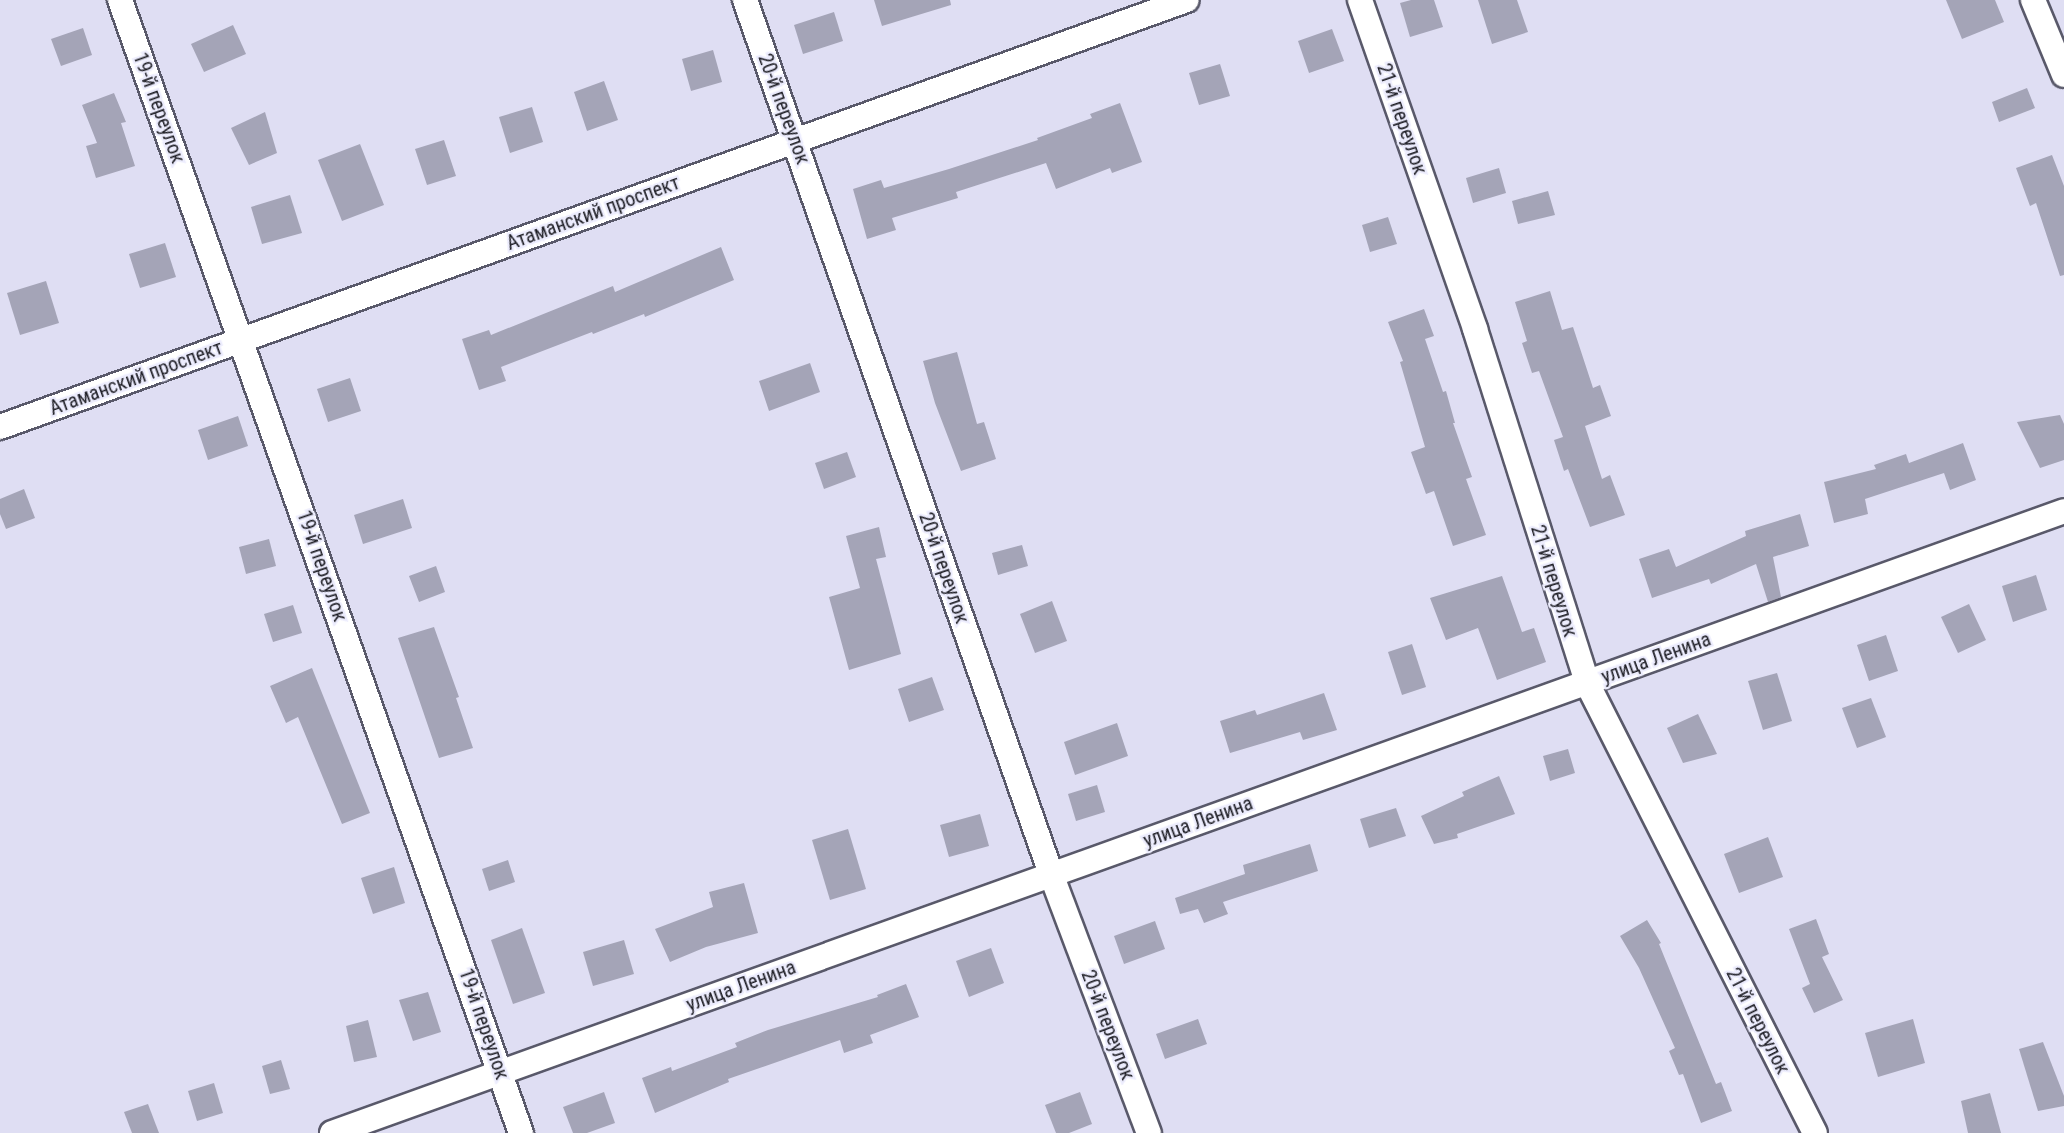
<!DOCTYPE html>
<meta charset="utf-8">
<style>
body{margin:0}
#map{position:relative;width:2064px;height:1133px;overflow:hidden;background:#dfdef3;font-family:"Roboto Condensed",sans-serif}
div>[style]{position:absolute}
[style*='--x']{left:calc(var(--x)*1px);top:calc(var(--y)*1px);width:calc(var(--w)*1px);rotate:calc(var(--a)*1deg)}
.building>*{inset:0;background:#a4a4b7}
.roads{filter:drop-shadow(2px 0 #59596a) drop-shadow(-2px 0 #59596a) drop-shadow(0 2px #59596a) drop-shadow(0 -2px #59596a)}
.minor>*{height:24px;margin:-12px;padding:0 12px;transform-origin:12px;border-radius:12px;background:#fff}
span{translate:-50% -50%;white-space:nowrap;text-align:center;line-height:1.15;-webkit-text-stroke:4.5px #ececfd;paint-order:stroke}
.street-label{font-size:20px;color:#1d1d24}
</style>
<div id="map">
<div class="building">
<div style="clip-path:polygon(874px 0,950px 0,951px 5px,882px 26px)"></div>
<div style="clip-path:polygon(1411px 0,1434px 0,1443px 27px,1410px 37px,1400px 3px)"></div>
<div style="clip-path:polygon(1478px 0,1517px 0,1528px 32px,1492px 44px)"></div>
<div style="clip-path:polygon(1946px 0,1995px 0,2004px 22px,1962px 39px)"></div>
<div style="clip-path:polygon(834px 12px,843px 41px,803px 54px,794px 25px)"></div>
<div style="clip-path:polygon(233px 25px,246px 54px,204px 72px,191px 44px)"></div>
<div style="clip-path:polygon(83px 28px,92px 55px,61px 66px,51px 39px)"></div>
<div style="clip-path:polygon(1332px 29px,1344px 61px,1309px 73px,1298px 41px)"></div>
<div style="clip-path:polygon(713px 50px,722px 82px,691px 91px,682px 59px)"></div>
<div style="clip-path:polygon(1220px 64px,1230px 96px,1199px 105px,1189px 73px)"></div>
<div style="clip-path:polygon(604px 81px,618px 120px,587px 131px,574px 92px)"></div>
<div style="clip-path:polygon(2027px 88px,2035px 108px,1999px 122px,1992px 102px)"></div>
<div style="clip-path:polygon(114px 93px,126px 122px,121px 123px,135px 166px,96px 178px,86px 146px,97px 143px,82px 105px)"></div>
<div style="clip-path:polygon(1120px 103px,1142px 162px,1112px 173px,1110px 168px,1056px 189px,1046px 163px,956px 192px,958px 198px,892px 218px,896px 230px,867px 239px,853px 189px,881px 180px,884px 188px,949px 169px,1038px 140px,1037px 138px,1092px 118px,1090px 114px)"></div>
<div style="clip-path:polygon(532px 107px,543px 142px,510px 153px,499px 117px)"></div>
<div style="clip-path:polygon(265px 112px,277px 153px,249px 165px,231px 128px)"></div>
<div style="clip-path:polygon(444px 140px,456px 176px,427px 185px,415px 149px)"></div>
<div style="clip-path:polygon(360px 144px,384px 205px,342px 221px,318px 160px)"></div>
<div style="clip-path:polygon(2052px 155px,2064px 186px,2064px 275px,2060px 276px,2036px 203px,2030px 206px,2016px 168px)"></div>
<div style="clip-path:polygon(1499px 168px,1506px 193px,1473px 203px,1466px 178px)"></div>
<div style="clip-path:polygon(1548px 191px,1555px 215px,1518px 224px,1512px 201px)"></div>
<div style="clip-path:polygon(290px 195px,302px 233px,262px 244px,251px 207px)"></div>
<div style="clip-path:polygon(1388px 217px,1397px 244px,1370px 252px,1362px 225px)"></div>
<div style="clip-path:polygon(165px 243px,176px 277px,140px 288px,129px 254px)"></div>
<div style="clip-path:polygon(721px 247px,734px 280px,645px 317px,644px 314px,593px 334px,592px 332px,501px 367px,506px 381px,479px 390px,462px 339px,489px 330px,491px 335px,613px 286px,615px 292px)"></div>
<div style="clip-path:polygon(46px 281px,59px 323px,20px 335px,7px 293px)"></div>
<div style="clip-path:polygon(1550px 291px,1562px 330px,1573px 327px,1593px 388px,1600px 385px,1611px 416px,1585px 426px,1602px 479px,1610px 475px,1625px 515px,1590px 527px,1568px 469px,1564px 471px,1554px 440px,1563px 437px,1539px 371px,1532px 373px,1522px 343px,1527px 341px,1515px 302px)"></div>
<div style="clip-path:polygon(1424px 309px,1434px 336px,1425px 339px,1443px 392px,1446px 391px,1455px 423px,1453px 423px,1472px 477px,1466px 479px,1486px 535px,1453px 546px,1434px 491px,1426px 494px,1411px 452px,1425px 447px,1400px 362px,1403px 361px,1388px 322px)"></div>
<div style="clip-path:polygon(957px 352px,977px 424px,984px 422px,996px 459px,961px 471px,935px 403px,923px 361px)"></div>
<div style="clip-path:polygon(810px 363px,820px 392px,769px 411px,759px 381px)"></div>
<div style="clip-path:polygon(350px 378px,361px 411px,328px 422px,317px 389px)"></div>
<div style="clip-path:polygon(2060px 415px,2064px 424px,2064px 460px,2040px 468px,2017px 422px)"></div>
<div style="clip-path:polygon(238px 416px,248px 446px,208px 460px,198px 430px)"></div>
<div style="clip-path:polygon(1963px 443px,1976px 480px,1950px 490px,1944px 473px,1865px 499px,1868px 514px,1834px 523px,1824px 482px,1876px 469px,1874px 465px,1906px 454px,1909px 463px)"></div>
<div style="clip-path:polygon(847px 452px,856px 477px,824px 489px,815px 463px)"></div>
<div style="clip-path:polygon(24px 489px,35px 518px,6px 529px,0 514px,0 499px)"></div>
<div style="clip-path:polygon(403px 499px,412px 528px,363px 544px,354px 515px)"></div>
<div style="clip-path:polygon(1800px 514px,1809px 546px,1773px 557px,1781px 597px,1768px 602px,1756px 564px,1711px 584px,1709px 579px,1652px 598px,1639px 559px,1669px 549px,1676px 567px,1746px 536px,1745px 531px)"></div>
<div style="clip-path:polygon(879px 527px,886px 557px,876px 559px,901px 654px,849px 670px,829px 597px,860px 588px,846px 536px)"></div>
<div style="clip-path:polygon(269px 539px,276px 566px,246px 574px,239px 547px)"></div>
<div style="clip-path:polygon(1022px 545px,1028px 566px,998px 575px,992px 553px)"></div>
<div style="clip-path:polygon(436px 566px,445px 592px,419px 602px,409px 576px)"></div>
<div style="clip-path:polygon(2036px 575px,2047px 610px,2013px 622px,2002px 586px)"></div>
<div style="clip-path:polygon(1502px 576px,1522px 632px,1534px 628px,1546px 662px,1497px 680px,1478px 628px,1446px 640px,1430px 598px)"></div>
<div style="clip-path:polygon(1052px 601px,1067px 641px,1035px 653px,1020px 614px)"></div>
<div style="clip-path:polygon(1969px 604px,1986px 640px,1958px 653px,1941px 617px)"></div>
<div style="clip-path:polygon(293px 605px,302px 633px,273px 642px,264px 614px)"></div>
<div style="clip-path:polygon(434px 627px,459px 697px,456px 698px,473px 748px,439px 758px,398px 638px)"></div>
<div style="clip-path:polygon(1886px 635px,1898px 671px,1869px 681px,1857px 645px)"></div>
<div style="clip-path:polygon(1412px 644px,1426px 687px,1402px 695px,1388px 652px)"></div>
<div style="clip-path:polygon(312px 668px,370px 813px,342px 824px,298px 717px,286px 723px,270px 686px)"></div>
<div style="clip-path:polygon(1777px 673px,1792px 721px,1763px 730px,1748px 681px)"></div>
<div style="clip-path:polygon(932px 677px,944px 710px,909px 722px,898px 689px)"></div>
<div style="clip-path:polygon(1324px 693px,1337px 730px,1303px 740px,1300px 732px,1230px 753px,1220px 721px,1255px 710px,1257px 715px)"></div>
<div style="clip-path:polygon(1871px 698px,1886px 737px,1857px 748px,1842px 708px)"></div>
<div style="clip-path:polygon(1698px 714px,1717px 754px,1683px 763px,1667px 728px)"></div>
<div style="clip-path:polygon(1117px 723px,1128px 756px,1075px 775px,1064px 742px)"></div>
<div style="clip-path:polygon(1568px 749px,1575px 773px,1550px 781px,1543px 756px)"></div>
<div style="clip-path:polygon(1499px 776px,1515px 814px,1457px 834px,1458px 838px,1434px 844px,1421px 816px,1464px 796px,1462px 792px)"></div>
<div style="clip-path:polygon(1097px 785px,1105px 812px,1076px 821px,1068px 794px)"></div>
<div style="clip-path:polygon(1396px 808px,1406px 836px,1369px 848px,1360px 819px)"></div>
<div style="clip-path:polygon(980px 814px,989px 846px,949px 857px,940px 825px)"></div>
<div style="clip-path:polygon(848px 829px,866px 889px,830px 900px,812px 840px)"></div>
<div style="clip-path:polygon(1768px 837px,1783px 877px,1739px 893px,1724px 854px)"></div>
<div style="clip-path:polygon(1310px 844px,1318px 871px,1223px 902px,1228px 914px,1204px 923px,1198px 909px,1180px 914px,1175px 898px,1245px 874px,1243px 865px)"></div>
<div style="clip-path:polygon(508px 860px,515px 882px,489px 891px,482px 869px)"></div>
<div style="clip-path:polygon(394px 867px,405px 903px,373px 914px,361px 878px)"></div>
<div style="clip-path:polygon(744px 883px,758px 933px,706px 947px,670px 962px,655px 929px,713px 907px,709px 892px)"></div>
<div style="clip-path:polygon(1816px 919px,1829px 954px,1822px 957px,1843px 1000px,1814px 1013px,1802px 988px,1810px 984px,1789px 929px)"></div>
<div style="clip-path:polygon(1647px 920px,1661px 943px,1659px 944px,1716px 1084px,1721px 1082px,1732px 1111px,1701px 1123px,1683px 1074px,1679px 1075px,1669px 1051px,1675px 1048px,1639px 968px,1620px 936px)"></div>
<div style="clip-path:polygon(1155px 921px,1165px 949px,1124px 964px,1114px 936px)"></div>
<div style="clip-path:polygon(522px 928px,545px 993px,513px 1004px,491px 940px)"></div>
<div style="clip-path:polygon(624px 940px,634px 974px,593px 986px,583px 952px)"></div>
<div style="clip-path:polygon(991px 948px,1004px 983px,969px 997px,956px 961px)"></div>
<div style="clip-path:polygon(906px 984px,919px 1017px,870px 1035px,873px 1043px,844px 1053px,840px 1040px,728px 1079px,729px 1082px,655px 1113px,642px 1078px,671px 1067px,672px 1071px,737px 1047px,735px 1043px,768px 1030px,878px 997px,877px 995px)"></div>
<div style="clip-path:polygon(428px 992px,441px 1032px,413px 1041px,399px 1000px)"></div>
<div style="clip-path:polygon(1198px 1019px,1207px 1044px,1165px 1059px,1156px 1034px)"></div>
<div style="clip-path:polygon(1913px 1019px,1925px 1063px,1878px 1077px,1865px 1033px)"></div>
<div style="clip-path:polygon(368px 1020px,377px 1057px,354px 1062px,346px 1026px)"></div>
<div style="clip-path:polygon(2043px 1042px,2064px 1096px,2064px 1106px,2038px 1111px,2019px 1049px)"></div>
<div style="clip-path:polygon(281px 1060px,290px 1089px,270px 1094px,262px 1066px)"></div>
<div style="clip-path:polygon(214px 1083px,223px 1113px,197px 1121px,188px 1091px)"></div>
<div style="clip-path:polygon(604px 1092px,615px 1123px,587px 1133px,573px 1133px,563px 1107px)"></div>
<div style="clip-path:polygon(1080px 1092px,1092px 1124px,1069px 1133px,1056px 1133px,1045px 1105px)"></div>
<div style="clip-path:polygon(1990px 1093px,2001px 1133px,1968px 1133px,1961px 1101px)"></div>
<div style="clip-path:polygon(148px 1104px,159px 1133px,132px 1133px,124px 1112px)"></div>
</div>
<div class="roads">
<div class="minor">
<div style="--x:120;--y:0;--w:1202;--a:70.51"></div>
<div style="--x:745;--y:0;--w:926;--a:70.7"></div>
<div style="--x:1051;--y:874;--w:277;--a:69.3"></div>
<div style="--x:1360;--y:0;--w:349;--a:70.7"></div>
<div style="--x:1475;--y:329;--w:371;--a:72.4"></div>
<div style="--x:1587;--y:683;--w:504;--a:63.13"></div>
<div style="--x:2033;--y:0;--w:81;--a:67.5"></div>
<div style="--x:0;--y:427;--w:1261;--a:-19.79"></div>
<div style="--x:332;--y:1133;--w:1840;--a:-19.75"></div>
</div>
</div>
<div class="street-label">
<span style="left:159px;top:108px;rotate:70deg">19-й переулок</span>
<span style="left:784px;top:109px;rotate:70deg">20-й переулок</span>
<span style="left:1402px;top:119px;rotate:71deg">21-й переулок</span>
<span style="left:593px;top:213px;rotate:-20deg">Атаманский проспект</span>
<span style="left:136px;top:378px;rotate:-20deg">Атаманский проспект</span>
<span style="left:322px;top:566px;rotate:71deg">19-й переулок</span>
<span style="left:944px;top:568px;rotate:71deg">20-й переулок</span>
<span style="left:1554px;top:581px;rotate:73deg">21-й переулок</span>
<span style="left:1656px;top:658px;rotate:-20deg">улица Ленина</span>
<span style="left:1198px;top:822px;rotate:-20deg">улица Ленина</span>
<span style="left:741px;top:986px;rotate:-20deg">улица Ленина</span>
<span style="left:1758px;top:1021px;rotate:63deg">21-й переулок</span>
<span style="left:484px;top:1024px;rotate:71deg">19-й переулок</span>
<span style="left:1108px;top:1025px;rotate:69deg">20-й переулок</span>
</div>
</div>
